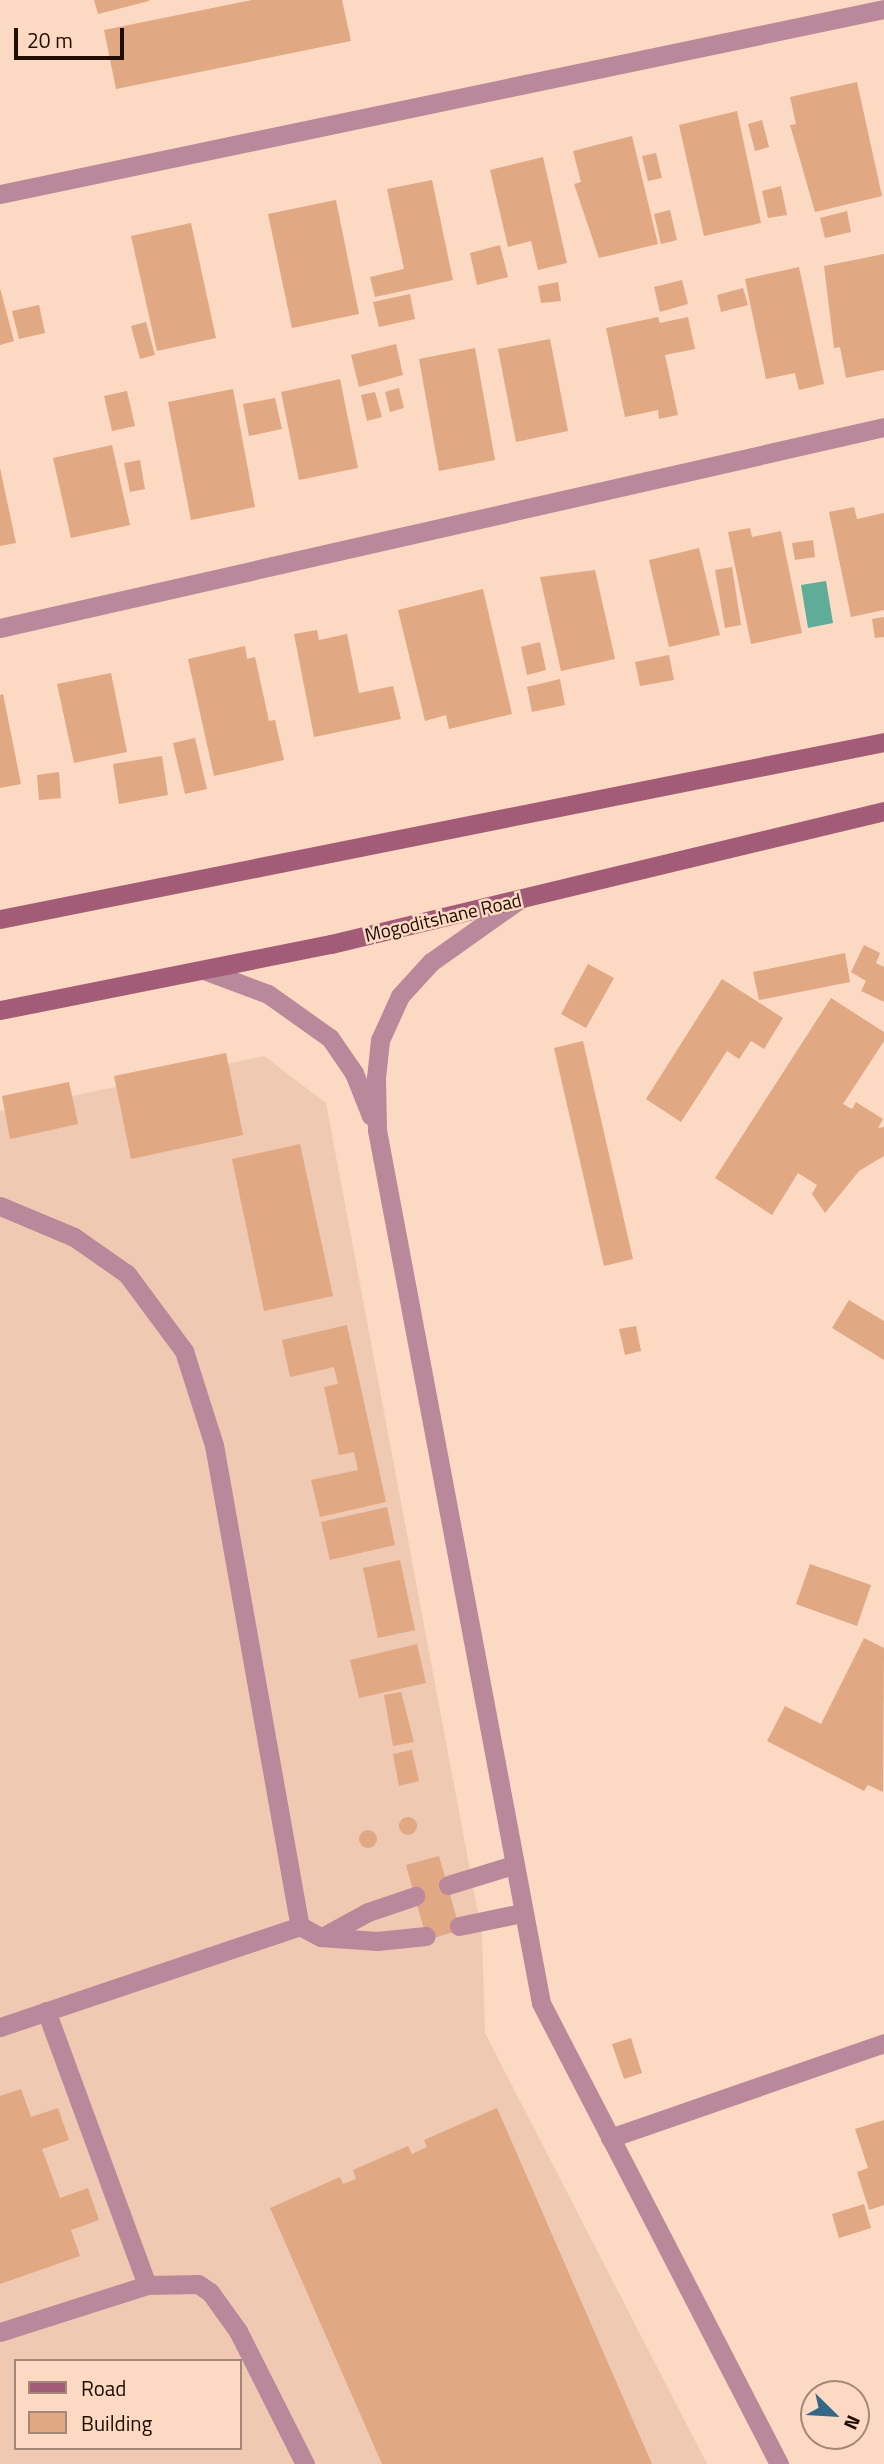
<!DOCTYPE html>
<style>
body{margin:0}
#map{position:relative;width:884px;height:2464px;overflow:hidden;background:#fcd9c3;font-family:"Titillium Web",sans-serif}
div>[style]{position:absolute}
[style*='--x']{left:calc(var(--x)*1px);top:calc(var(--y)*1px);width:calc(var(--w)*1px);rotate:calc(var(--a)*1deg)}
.built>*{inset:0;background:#efc9b2}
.water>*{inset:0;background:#5fac98}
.building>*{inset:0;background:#e0a883}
.round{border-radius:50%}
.service>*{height:19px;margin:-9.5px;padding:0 9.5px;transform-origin:9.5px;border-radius:9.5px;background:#b9889a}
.minor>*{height:19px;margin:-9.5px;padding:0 9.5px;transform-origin:9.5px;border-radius:9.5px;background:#b9889a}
.secondary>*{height:19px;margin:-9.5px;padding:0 9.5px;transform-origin:9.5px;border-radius:9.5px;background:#a25c78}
span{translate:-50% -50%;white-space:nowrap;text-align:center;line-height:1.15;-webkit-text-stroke:5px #fcd9c3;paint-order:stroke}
.street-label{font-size:19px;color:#210d02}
.legend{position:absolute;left:14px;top:2359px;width:228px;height:91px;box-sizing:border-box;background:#fcd9c3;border:2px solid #a48776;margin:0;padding:9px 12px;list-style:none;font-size:21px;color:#210d02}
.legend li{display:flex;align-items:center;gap:14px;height:35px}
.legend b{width:35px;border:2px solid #a48776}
.north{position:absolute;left:800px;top:2380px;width:70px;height:70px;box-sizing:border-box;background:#fcd9c3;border:2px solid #a48776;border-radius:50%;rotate:114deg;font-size:19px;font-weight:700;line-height:28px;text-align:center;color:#210d02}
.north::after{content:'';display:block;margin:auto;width:24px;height:32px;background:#346885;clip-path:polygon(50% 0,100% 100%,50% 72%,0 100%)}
.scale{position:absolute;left:14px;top:28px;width:110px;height:32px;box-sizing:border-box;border:4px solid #210d02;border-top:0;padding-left:9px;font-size:21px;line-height:24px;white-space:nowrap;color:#210d02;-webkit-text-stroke:5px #fcd9c3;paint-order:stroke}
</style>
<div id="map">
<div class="built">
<div style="clip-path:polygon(evenodd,264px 1056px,326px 1103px,482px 1934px,485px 2033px,707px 2464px,0 2464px,0 1111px,264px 1056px,16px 2361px,240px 2361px,240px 2448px,16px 2448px,16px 2361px)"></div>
</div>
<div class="water">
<div style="clip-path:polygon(826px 581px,833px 623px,808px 628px,801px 585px)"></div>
</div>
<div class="building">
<div style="clip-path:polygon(94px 0,149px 0,149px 1px,98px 14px)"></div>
<div style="clip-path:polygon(252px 0,342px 0,351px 41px,116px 89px,104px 30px)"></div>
<div style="clip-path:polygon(857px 82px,882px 196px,815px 212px,790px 125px,796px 124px,790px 97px)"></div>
<div style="clip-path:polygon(737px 111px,761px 223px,704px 236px,679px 125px)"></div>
<div style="clip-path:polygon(762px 120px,769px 147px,755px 151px,748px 124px)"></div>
<div style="clip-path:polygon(632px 136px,658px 244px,599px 258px,574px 184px,581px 182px,573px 151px)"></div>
<div style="clip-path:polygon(656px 153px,662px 178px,648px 181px,642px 156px)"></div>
<div style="clip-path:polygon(543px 157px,567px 263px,538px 270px,531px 241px,508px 247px,490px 170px)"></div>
<div style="clip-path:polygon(432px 180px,453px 280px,375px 297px,370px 277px,404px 269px,387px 189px)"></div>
<div style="clip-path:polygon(781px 186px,787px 215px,768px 218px,762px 191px)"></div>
<div style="clip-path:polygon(336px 200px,359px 314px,292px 328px,268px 214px)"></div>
<div style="clip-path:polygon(670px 210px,677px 240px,661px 244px,654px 214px)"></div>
<div style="clip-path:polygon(847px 211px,851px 232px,825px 238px,820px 218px)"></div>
<div style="clip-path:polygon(191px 223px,216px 338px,157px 351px,131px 236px)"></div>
<div style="clip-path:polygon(500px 245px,508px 277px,477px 285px,470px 253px)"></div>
<div style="clip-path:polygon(884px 254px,884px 370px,846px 378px,840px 347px,834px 348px,824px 266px)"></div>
<div style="clip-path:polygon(799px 267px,824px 384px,799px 390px,795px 373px,766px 379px,745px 279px)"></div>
<div style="clip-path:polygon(682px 280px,688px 304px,660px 312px,654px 287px)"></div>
<div style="clip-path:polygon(558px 282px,561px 301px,541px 303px,538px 286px)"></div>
<div style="clip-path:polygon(0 288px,14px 341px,0 345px)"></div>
<div style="clip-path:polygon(743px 288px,748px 305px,721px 312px,717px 295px)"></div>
<div style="clip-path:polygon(410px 294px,415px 319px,379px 327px,373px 302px)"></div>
<div style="clip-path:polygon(39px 305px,45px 333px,19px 339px,12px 311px)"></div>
<div style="clip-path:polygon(658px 317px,660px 323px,688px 317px,695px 349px,665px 355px,678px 415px,659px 419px,658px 410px,625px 417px,606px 328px)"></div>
<div style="clip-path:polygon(146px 322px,155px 355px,140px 359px,131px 326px)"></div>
<div style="clip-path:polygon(550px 339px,568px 431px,516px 442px,498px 349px)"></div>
<div style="clip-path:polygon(396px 344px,403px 375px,359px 387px,351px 355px)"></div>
<div style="clip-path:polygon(475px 348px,495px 460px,439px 471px,419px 359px)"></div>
<div style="clip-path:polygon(340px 379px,358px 468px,299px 480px,281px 392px)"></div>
<div style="clip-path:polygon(399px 388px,404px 408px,390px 412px,385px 392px)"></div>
<div style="clip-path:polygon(233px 389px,255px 507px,191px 520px,168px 402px)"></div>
<div style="clip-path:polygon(127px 391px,135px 426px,112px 431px,104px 396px)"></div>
<div style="clip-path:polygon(375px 392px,382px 417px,367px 421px,361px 395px)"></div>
<div style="clip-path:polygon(275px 398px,282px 429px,249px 436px,243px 404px)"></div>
<div style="clip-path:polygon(112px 445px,130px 525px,71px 538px,53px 458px)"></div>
<div style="clip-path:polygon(140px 460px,145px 489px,130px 492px,124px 463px)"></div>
<div style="clip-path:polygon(0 468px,16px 543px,0 546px)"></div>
<div style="clip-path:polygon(854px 507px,857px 519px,884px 513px,884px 610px,851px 617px,829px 512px)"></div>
<div style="clip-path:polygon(750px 528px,752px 537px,781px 531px,802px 633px,751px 644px,728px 532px)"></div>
<div style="clip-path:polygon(813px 540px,815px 557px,795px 560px,792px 543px)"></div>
<div style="clip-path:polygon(699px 548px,720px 635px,669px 647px,649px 560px)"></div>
<div style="clip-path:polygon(732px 567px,741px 625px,725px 628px,715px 570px)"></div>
<div style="clip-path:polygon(595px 570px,615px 659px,561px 671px,540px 577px)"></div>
<div style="clip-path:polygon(483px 589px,512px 714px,449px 729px,446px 715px,425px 721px,398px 610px)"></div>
<div style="clip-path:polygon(884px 617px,884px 637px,875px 638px,872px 619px)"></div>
<div style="clip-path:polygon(317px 630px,319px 640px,347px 634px,359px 693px,393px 686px,401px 719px,314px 737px,294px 634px)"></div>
<div style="clip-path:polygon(540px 642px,546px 670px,527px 675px,521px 647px)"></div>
<div style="clip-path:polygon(245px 646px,247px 659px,255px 657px,269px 721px,275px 720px,284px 760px,214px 776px,188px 659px)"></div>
<div style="clip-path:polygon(669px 655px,674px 680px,640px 686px,635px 662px)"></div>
<div style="clip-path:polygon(111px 673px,127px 752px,74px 763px,57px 684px)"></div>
<div style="clip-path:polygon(560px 679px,565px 705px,532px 712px,527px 687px)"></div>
<div style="clip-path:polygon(3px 694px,21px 784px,0 788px,0 695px)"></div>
<div style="clip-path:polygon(195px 738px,207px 789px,185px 794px,173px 743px)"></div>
<div style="clip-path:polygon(162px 756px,168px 795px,119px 804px,113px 764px)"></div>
<div style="clip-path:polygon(59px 772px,61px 798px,39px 800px,37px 775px)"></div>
<div style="clip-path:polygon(864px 945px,880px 953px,876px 963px,884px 967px,884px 1002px,861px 991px,866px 981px,851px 972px)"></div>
<div style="clip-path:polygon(845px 953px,850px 982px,759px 1000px,753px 972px)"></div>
<div style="clip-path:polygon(588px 964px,614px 978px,586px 1028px,561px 1014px)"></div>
<div style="clip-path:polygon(722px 979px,783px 1018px,764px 1049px,751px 1041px,739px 1059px,727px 1051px,681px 1122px,646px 1099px)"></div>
<div style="clip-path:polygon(831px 998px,884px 1032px,884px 1041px,843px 1104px,852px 1109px,856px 1102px,883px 1119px,878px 1128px,884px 1127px,884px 1156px,859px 1171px,825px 1213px,812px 1194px,817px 1185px,798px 1173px,772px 1215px,715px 1178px)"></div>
<div style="clip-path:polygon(583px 1041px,633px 1259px,604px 1266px,554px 1048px)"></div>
<div style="clip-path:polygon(226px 1053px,243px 1135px,131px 1159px,114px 1076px)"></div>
<div style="clip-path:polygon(69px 1082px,78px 1124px,10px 1139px,2px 1096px)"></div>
<div style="clip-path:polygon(300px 1144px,333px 1296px,264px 1311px,232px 1159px)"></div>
<div style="clip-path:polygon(849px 1300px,884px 1321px,884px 1360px,832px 1328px)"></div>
<div style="clip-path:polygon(347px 1325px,386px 1502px,320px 1517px,311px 1480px,358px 1470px,354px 1452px,339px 1455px,324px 1387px,338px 1384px,334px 1367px,290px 1377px,282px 1340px)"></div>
<div style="clip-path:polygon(636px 1326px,641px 1351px,625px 1355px,619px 1329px)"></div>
<div style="clip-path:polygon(387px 1507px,395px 1545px,330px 1560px,321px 1522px)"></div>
<div style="clip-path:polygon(400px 1560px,415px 1630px,378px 1638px,363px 1568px)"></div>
<div style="clip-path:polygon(810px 1564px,871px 1585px,857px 1626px,796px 1604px)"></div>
<div style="clip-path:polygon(864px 1638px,884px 1648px,883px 1792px,868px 1785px,864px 1791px,767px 1741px,785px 1706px,821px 1724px)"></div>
<div style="clip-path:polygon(417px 1644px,426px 1683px,359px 1698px,350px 1660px)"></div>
<div style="clip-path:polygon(401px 1692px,414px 1742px,393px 1746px,384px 1695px)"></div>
<div style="clip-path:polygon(412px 1750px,419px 1781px,399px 1786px,393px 1754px)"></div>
<div class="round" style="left:399px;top:1817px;width:18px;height:18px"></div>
<div class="round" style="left:359px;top:1830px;width:18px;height:18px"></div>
<div style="clip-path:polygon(439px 1856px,460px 1930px,427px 1940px,406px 1865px)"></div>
<div style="clip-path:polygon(631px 2038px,642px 2073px,624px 2079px,612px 2044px)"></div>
<div style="clip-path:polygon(21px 2089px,31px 2117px,58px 2108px,69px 2140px,42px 2149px,60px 2198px,88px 2188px,99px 2220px,71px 2230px,80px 2256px,0 2284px,0 2096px)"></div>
<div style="clip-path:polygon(497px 2108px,652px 2464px,382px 2464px,270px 2208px,340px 2177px,343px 2184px,356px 2179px,353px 2170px,408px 2146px,412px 2154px,427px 2147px,424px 2140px)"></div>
<div style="clip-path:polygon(884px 2120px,884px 2205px,869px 2210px,857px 2172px,868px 2168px,855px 2129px)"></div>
<div style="clip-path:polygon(864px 2204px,871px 2228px,839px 2238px,832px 2214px)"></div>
</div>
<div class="service">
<div style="--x:0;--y:1206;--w:80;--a:22.7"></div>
<div style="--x:74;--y:1237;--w:65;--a:34.9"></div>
<div style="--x:127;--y:1274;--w:96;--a:53.5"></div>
<div style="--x:184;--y:1351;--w:99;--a:72.3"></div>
<div style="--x:214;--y:1445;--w:489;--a:79.9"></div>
<div style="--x:300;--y:1926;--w:24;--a:28"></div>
<div style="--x:321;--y:1937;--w:56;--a:4.1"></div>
<div style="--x:377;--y:1941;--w:49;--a:-5.8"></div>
<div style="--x:448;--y:1885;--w:68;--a:-17.1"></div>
<div style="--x:459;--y:1926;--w:64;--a:-11.7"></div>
<div style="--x:322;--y:1937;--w:52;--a:-28.5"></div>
<div style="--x:368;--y:1912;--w:50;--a:-18.8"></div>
<div style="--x:0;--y:2027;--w:317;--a:-18.6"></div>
<div style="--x:147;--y:2285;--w:51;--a:-1.1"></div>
<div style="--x:198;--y:2284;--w:14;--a:34"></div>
<div style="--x:210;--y:2292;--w:48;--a:54.3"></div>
<div style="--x:238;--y:2331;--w:149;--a:63.3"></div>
<div style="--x:0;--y:2332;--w:154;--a:-17.7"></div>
<div style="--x:147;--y:2285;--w:292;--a:-110.2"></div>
</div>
<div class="minor">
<div style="--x:0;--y:194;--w:903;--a:-11.82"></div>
<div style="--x:0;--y:628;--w:907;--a:-12.81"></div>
<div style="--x:520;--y:899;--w:109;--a:144.7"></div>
<div style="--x:431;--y:962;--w:46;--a:132.4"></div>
<div style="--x:400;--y:996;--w:48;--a:114.4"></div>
<div style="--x:380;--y:1040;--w:38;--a:96"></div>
<div style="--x:376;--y:1078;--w:52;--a:88.9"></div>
<div style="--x:377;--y:1130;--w:888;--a:79.36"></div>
<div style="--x:541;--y:2003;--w:519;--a:62.69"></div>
<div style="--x:204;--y:970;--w:68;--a:20.6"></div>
<div style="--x:268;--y:994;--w:76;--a:35.4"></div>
<div style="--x:330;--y:1038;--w:42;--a:55.6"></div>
<div style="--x:354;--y:1073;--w:46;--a:68.4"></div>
<div style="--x:610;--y:2138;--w:290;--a:-19.1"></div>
</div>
<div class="secondary">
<div style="--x:0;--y:919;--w:902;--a:-11.32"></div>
<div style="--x:0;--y:1010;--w:338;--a:-11.3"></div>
<div style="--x:331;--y:944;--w:569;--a:-13.52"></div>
</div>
<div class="street-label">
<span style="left:443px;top:917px;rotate:-13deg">Mogoditshane Road</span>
</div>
<ul class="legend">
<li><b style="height:9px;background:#a25c78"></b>Road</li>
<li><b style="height:19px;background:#e0a883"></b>Building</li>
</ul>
<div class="north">N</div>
<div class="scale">20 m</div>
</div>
